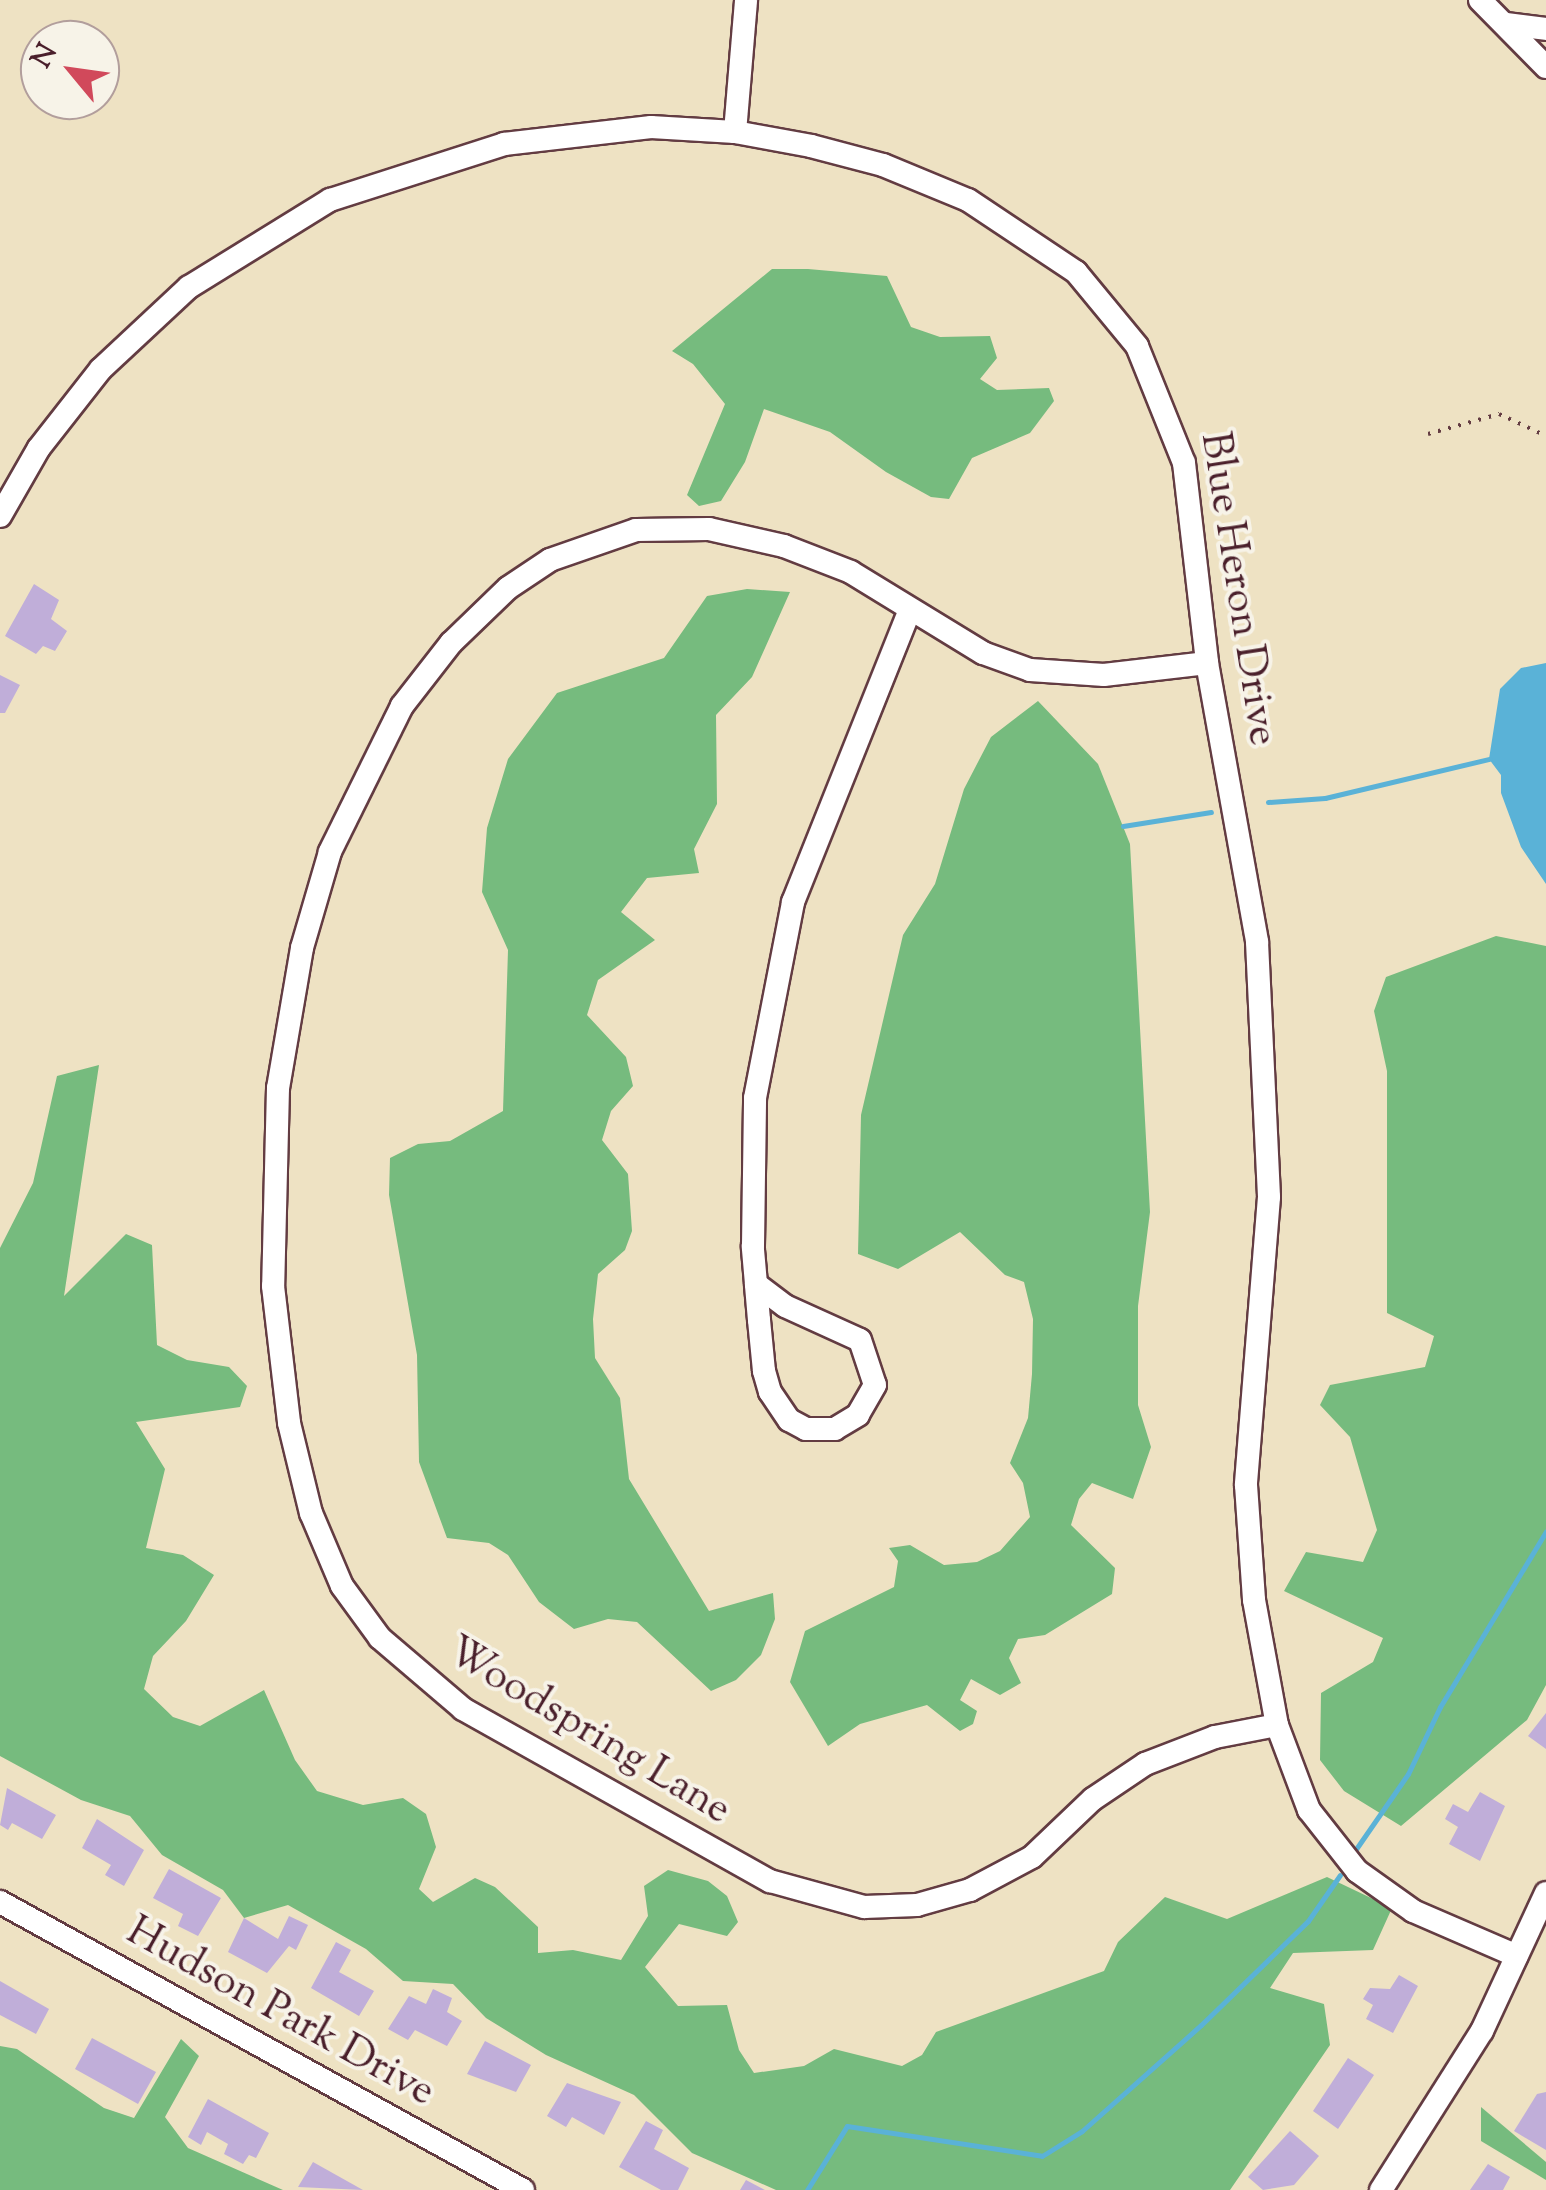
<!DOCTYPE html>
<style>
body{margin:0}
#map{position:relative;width:1546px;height:2190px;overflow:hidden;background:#eee2c3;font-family:"Sorts Mill Goudy",serif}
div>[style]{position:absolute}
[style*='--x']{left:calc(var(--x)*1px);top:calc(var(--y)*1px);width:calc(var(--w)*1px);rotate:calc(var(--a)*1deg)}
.forest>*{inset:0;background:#76bb7e}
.water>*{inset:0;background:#5ab2d7}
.stream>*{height:5px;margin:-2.5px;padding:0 2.5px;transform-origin:2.5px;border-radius:2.5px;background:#5ab2d7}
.building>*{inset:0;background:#c0aed9}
.path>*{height:4px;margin-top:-2px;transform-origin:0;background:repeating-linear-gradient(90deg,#633c42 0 2.5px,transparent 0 10.5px)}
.roads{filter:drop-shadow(2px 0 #633c42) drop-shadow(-2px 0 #633c42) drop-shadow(0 2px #633c42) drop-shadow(0 -2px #633c42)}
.street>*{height:22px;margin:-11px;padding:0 11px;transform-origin:11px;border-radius:11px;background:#fff}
span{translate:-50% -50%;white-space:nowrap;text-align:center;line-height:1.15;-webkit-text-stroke:8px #f7f3e8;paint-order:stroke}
.street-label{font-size:42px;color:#4a1f2b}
.north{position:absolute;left:20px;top:20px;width:100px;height:100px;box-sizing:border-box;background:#f7f3e8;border:2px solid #b29e9c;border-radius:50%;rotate:299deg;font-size:28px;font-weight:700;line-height:40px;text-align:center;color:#4a1f2b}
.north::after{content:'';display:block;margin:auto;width:35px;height:45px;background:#d1495b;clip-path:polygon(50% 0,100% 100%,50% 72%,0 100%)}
</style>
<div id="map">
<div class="forest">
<div style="clip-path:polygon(808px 269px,887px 276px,911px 327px,940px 337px,990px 336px,997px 358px,980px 379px,997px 390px,1049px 388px,1054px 401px,1030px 433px,972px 458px,949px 499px,931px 497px,886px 472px,830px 432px,764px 409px,745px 462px,721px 501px,699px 506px,687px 495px,725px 404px,693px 364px,672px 351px,772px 269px)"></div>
<div style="clip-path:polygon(747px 589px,790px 592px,752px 677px,716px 715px,717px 804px,694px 849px,699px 873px,647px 878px,621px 912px,655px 940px,598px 980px,587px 1015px,626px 1057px,633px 1086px,611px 1111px,602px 1140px,628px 1174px,632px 1231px,625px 1250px,598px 1274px,593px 1319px,595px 1358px,620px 1398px,629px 1479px,709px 1611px,773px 1593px,775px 1619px,761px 1655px,736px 1680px,711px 1691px,637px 1622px,608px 1619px,574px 1629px,539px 1602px,508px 1555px,489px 1543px,447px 1538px,419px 1462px,417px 1355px,389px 1195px,390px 1158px,418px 1144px,450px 1141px,503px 1111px,508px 950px,482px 892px,487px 828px,508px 759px,557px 693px,664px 658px,707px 596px)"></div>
<div style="clip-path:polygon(1038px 701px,1098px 764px,1130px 844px,1150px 1212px,1138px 1306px,1138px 1405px,1151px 1447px,1133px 1499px,1092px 1483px,1079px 1499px,1071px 1525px,1115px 1568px,1112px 1594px,1045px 1635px,1018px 1639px,1009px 1658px,1021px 1683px,1000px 1695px,971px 1679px,960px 1700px,977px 1711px,973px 1724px,960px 1731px,927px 1705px,860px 1724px,828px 1746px,790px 1682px,805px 1631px,894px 1587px,898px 1561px,889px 1548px,910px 1545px,944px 1565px,977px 1562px,1000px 1551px,1030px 1517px,1023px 1483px,1010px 1463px,1028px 1418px,1032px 1374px,1033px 1319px,1024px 1282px,1005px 1275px,960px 1232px,898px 1269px,858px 1254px,861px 1115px,903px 935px,935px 884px,964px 789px,991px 737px)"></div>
<div style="clip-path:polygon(1496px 936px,1546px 946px,1546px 1685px,1527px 1720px,1401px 1826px,1344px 1791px,1320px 1760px,1321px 1693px,1373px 1662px,1383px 1638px,1284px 1591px,1306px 1552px,1363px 1562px,1377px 1530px,1350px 1437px,1320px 1405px,1330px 1385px,1425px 1367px,1434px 1336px,1387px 1313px,1387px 1071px,1374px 1011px,1386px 977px)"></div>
<div style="clip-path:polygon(99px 1065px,64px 1296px,126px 1234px,152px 1245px,157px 1345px,187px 1360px,229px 1367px,247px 1386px,240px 1407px,136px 1422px,165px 1469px,146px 1548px,183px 1555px,214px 1575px,186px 1621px,153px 1656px,144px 1689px,173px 1717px,200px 1726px,264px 1690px,295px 1760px,317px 1791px,363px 1805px,403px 1798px,426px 1814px,436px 1847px,419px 1889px,433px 1902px,475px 1878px,495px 1887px,538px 1927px,538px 1953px,573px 1950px,621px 1960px,648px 1916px,644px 1886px,668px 1870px,708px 1881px,727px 1896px,738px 1922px,727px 1936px,679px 1924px,645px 1967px,678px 2006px,727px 2005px,739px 2050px,754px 2073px,804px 2066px,834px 2049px,902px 2066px,922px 2055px,936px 2032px,1104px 1971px,1118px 1942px,1165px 1897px,1227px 1919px,1327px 1877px,1392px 1908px,1373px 1950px,1293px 1953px,1270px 1988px,1324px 2004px,1330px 2045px,1230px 2190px,776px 2190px,692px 2153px,634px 2095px,546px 2055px,486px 2018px,453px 1984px,403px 1981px,366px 1949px,288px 1905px,244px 1918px,223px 1890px,162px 1855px,130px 1816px,81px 1800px,0 1756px,0 1248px,33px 1183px,57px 1076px)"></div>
<div style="clip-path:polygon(181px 2039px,199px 2056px,165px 2117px,188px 2148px,283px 2190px,0 2190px,0 2046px,17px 2049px,104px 2108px,134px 2118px)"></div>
<div style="clip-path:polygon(1481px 2107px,1546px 2162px,1546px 2180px,1481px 2141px)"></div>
</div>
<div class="water">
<div style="clip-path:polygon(1546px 663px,1546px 884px,1521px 847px,1501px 793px,1501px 775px,1489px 759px,1500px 689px,1521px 668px)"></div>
</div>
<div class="stream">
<div style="--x:1268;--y:802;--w:57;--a:-4"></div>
<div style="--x:1325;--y:798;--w:169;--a:-13.4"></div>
<div style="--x:1123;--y:826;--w:89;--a:-9"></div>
<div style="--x:1356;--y:1849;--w:91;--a:-55.3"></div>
<div style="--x:1408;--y:1774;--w:74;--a:-64.5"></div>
<div style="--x:1440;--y:1707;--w:205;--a:-58.9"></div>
<div style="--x:807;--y:2190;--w:75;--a:-58"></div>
<div style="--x:847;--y:2126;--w:197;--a:8.7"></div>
<div style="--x:1042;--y:2156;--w:47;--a:-32"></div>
<div style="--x:1082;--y:2131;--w:159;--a:-41.7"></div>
<div style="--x:1201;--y:2025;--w:149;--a:-44.2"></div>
<div style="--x:1308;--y:1921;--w:56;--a:-55.2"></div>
</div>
<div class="building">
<div style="clip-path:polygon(34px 584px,59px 600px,51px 619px,67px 631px,55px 651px,43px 646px,36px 654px,5px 636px)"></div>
<div style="clip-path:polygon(0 675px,20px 685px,5px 713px,0 713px)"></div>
<div style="clip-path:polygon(1546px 1713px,1546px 1749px,1528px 1736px)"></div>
<div style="clip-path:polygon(7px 1788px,56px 1815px,42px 1839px,12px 1823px,8px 1830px,0 1825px)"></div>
<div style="clip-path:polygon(1480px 1792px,1505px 1806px,1480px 1861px,1449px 1844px,1458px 1827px,1445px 1819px,1453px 1804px,1468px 1812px)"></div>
<div style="clip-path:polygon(97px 1819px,144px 1850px,124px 1886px,105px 1875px,111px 1865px,82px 1848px)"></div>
<div style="clip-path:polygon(169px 1869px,221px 1898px,198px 1936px,178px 1926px,183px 1914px,153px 1898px)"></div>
<div style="clip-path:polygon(289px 1916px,308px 1925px,296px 1950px,289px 1946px,267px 1973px,228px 1952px,244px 1918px,278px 1939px)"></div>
<div style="clip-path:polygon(336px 1942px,351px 1950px,339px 1972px,374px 1991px,359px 2016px,311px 1988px)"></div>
<div style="clip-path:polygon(1399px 1975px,1418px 1986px,1393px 2033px,1366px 2019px,1373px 2005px,1363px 1999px,1370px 1988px,1390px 1989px)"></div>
<div style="clip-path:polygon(0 1981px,49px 2009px,36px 2034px,0 2015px)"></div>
<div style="clip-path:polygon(433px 1989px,452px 1998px,447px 2012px,462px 2021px,447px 2046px,415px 2030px,408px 2040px,388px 2029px,409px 1996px,426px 2004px)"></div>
<div style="clip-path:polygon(92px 2038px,156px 2072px,138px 2104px,75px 2069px)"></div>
<div style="clip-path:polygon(485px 2041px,531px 2065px,516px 2092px,467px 2074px)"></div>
<div style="clip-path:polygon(1348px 2058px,1374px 2075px,1338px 2129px,1313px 2111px)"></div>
<div style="clip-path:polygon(567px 2083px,621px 2102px,604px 2135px,572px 2117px,566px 2127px,547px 2116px)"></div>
<div style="clip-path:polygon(1546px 2092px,1546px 2150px,1514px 2131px,1537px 2094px)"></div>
<div style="clip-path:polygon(208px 2099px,269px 2133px,256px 2158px,249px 2155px,243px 2164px,224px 2154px,228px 2144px,207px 2132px,201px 2145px,188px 2137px)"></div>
<div style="clip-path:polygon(646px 2121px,663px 2130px,654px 2149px,689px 2168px,678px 2190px,661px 2190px,619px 2167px)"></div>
<div style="clip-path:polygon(1290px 2131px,1319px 2156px,1294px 2185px,1263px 2190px,1248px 2177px)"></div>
<div style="clip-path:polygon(313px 2162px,363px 2190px,298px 2187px)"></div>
<div style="clip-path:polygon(1488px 2164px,1510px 2177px,1503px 2190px,1470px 2190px)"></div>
<div style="clip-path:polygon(746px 2180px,765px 2190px,740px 2190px)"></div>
</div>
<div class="path">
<div style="--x:1428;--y:434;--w:74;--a:-15.7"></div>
<div style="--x:1499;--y:414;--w:45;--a:24.9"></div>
</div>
<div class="roads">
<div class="street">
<div style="--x:1480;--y:0;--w:94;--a:45.4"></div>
<div style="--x:1506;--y:24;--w:40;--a:7.1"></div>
<div style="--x:735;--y:132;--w:132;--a:-85.2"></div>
<div style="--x:0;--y:516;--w:78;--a:-60.2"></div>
<div style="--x:39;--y:448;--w:100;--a:-51.9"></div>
<div style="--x:101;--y:369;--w:120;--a:-43"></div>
<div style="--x:189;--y:287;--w:166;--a:-31.7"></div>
<div style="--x:330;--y:200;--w:183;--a:-17.8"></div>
<div style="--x:504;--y:144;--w:148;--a:-6.6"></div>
<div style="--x:651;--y:127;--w:84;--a:3.4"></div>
<div style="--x:735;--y:132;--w:77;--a:10.4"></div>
<div style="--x:811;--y:146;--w:74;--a:14.8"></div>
<div style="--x:883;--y:165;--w:92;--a:22.4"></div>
<div style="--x:968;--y:200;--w:130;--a:33.7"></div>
<div style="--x:1076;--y:272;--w:96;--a:50.5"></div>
<div style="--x:1137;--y:346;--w:126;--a:68.1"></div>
<div style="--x:1184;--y:463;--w:201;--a:83.4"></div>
<div style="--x:1207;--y:663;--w:283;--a:79.8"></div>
<div style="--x:1257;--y:942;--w:255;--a:87.3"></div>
<div style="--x:1269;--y:1197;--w:289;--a:94.6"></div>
<div style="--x:1246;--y:1485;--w:115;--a:86"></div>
<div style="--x:1254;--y:1600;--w:127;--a:79.6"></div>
<div style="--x:1277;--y:1725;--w:91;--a:69.4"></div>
<div style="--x:1309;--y:1810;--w:78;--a:51.8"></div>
<div style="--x:1357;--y:1871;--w:69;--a:35.5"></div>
<div style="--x:1413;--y:1911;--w:113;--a:23.4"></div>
<div style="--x:1207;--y:663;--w:104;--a:173.4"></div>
<div style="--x:1104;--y:675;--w:74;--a:-176.1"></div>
<div style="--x:1030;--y:670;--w:50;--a:-160.1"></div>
<div style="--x:983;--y:653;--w:155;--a:-148.5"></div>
<div style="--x:851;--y:572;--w:72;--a:-158.8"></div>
<div style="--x:784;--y:546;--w:77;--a:-167.2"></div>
<div style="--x:709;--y:529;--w:73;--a:179.2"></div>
<div style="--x:636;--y:530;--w:91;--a:160.8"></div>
<div style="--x:550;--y:560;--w:50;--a:146.3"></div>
<div style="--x:508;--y:588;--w:79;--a:136"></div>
<div style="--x:451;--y:643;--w:80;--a:127.9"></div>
<div style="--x:402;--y:706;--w:163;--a:116.3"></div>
<div style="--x:330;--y:852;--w:100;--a:106.3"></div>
<div style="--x:302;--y:948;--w:142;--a:99.7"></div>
<div style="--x:278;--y:1088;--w:198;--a:91.4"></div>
<div style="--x:273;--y:1286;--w:138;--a:83.3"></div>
<div style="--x:289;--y:1423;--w:93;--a:76.3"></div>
<div style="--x:311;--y:1513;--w:79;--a:67"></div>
<div style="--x:342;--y:1586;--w:64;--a:53.8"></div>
<div style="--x:380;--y:1638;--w:109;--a:40.5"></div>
<div style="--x:463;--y:1709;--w:352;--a:29.3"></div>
<div style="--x:770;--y:1881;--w:98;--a:15.5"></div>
<div style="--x:864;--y:1907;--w:53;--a:-2.2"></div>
<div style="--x:917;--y:1905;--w:55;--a:-15.8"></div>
<div style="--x:970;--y:1890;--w:70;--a:-28"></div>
<div style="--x:1032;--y:1857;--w:84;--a:-43.6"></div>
<div style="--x:1093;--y:1799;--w:63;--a:-33.9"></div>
<div style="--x:1145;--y:1764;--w:75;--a:-21.1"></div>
<div style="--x:1215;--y:1737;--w:63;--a:-11"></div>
<div style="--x:756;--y:1284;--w:36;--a:37"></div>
<div style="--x:785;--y:1306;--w:82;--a:24.4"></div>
<div style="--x:860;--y:1340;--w:47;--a:71.6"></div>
<div style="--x:875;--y:1385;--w:34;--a:120"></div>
<div style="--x:858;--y:1415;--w:27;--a:149"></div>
<div style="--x:835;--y:1429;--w:29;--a:180"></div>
<div style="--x:806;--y:1429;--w:19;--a:-152"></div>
<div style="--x:789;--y:1420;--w:34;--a:-124"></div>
<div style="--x:770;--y:1392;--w:22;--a:-106"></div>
<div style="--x:764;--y:1371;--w:51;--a:-95.6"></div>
<div style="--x:759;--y:1320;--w:36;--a:-95"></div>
<div style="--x:756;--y:1284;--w:38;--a:-95"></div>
<div style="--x:753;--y:1246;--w:148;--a:-89.2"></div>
<div style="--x:755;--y:1098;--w:200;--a:-79"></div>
<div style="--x:793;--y:902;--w:315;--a:-68.2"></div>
<div style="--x:0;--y:1902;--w:597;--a:28.84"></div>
<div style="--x:1381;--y:2190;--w:188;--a:-57.6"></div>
<div style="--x:1482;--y:2031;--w:152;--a:-65.1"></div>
</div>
</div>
<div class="street-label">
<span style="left:1237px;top:589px;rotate:81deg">Blue Heron Drive</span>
<span style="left:588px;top:1732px;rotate:31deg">Woodspring Lane</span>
<span style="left:280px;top:2013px;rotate:29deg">Hudson Park Drive</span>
</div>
<div class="north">N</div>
</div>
